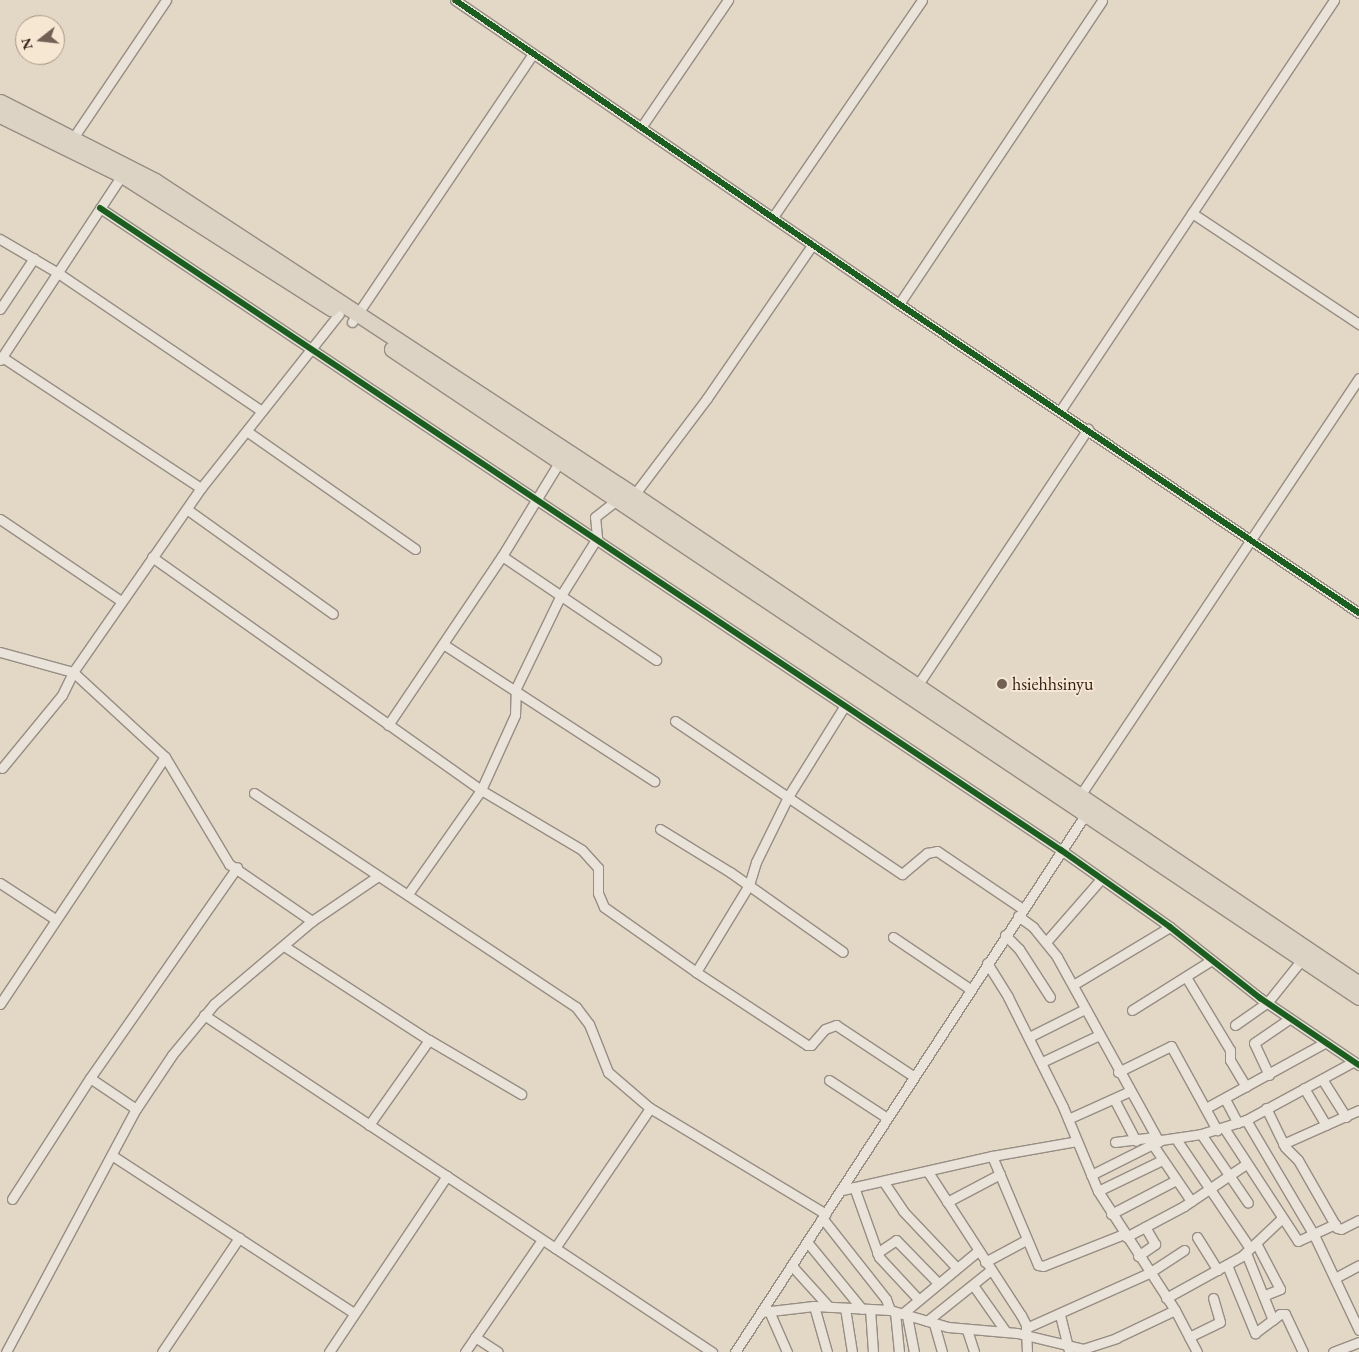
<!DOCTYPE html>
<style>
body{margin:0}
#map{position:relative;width:1359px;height:1352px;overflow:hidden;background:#e3d7c6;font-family:"EB Garamond",serif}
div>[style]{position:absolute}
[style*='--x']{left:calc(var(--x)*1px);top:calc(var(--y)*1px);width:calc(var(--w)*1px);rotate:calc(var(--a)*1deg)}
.roads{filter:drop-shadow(1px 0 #978d83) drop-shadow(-1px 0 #978d83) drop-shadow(0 1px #978d83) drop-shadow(0 -1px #978d83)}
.minor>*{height:9px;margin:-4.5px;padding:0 4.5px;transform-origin:4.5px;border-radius:4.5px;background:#e9e3da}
.primary>*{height:15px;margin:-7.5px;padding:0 7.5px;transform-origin:7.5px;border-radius:7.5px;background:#dcd3c5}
.cycleway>*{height:6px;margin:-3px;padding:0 3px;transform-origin:3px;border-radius:3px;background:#1b5e20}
.dots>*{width:14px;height:14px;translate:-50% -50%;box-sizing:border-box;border:2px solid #f5e7d2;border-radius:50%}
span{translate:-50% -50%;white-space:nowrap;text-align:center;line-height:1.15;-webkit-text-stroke:4px #f5e7d2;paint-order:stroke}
.poi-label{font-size:18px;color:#352017}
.left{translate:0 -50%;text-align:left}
.north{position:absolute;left:15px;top:15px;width:50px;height:50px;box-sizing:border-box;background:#f5e7d2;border:1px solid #a89787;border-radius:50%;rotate:254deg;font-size:14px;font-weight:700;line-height:20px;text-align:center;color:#352017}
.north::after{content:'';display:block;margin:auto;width:18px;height:22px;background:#726054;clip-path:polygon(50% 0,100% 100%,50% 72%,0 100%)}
</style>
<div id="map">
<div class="roads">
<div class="minor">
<div style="--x:455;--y:0;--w:538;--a:34.4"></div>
<div style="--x:899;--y:304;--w:554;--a:33.89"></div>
<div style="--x:642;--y:126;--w:153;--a:-55.7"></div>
<div style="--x:71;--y:141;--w:170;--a:-56"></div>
<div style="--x:100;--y:208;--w:1156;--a:33.75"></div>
<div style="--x:1061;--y:850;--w:133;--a:35.2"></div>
<div style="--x:1170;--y:927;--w:115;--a:38.3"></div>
<div style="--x:1260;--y:998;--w:120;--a:34.1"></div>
<div style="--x:1192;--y:213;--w:201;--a:33.6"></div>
<div style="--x:773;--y:217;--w:263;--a:-55.5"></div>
<div style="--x:0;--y:239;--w:67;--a:30.4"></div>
<div style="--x:58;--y:273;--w:246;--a:34.1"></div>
<div style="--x:899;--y:304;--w:365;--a:-56.2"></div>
<div style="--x:0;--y:309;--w:61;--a:-56.3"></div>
<div style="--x:352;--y:322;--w:323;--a:-56"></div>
<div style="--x:2;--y:357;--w:238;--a:33.4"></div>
<div style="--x:0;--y:360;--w:222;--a:-56.6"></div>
<div style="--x:1060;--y:411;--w:494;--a:-56.3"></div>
<div style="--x:248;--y:432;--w:204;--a:35"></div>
<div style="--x:634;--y:495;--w:121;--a:-53"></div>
<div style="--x:707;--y:398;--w:186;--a:-55.5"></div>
<div style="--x:188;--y:510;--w:178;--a:35.6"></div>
<div style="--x:0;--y:519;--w:146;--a:34.1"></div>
<div style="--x:502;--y:556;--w:186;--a:34"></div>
<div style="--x:152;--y:557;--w:403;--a:35.3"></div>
<div style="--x:481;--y:790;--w:117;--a:30.7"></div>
<div style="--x:582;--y:850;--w:24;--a:48"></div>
<div style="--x:598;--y:868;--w:25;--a:90"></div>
<div style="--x:598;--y:893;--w:15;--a:67"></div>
<div style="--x:604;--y:907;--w:113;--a:35.2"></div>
<div style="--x:696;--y:972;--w:133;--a:33.3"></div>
<div style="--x:807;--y:1045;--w:4;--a:0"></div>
<div style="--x:811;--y:1045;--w:21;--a:-49"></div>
<div style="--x:825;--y:1029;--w:12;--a:-20"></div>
<div style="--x:836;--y:1025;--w:92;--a:33.5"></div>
<div style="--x:443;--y:644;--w:252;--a:33"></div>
<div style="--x:0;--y:652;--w:76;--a:15.3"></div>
<div style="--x:73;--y:672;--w:125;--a:42.7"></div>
<div style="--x:165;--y:757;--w:125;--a:59.1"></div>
<div style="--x:229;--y:864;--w:101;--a:34.5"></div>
<div style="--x:917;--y:686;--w:309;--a:-56.4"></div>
<div style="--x:675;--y:721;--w:274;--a:34"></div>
<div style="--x:902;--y:874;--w:33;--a:-40"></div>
<div style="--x:927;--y:853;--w:10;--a:-11"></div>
<div style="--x:937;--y:851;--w:104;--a:34"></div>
<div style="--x:388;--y:725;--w:204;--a:-56"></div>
<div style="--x:502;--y:556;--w:111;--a:-58.6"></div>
<div style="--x:2;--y:768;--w:94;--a:-50.6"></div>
<div style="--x:62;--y:695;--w:25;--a:-64"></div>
<div style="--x:73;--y:672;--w:224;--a:-55.2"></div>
<div style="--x:201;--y:488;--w:222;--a:-51.6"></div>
<div style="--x:254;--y:793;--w:387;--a:33.6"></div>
<div style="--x:576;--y:1007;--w:21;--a:53"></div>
<div style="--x:589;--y:1024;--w:52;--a:68.4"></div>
<div style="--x:608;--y:1072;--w:55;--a:40.6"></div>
<div style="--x:650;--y:1108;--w:205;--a:31.1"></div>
<div style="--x:1079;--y:797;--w:504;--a:-56.25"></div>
<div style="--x:660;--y:829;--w:82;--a:31.6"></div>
<div style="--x:730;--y:872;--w:138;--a:35.3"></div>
<div style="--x:0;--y:883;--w:66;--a:33.2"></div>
<div style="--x:408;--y:894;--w:127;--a:-54.9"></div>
<div style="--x:481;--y:790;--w:82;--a:-65.6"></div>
<div style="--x:515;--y:715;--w:27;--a:-88"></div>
<div style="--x:516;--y:688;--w:101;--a:-64.2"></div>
<div style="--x:560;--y:597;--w:70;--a:-57.9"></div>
<div style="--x:597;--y:538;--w:21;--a:-95"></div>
<div style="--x:595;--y:517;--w:31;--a:-38"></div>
<div style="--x:1018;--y:916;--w:19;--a:36"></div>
<div style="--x:1033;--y:927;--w:38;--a:51"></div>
<div style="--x:1057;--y:957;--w:211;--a:61.1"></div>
<div style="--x:1005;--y:935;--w:20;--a:45"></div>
<div style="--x:1019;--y:949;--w:57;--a:57.1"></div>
<div style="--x:893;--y:937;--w:93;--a:34"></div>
<div style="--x:1046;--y:942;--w:84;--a:-48.9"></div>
<div style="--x:284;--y:946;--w:173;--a:33"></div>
<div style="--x:429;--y:1040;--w:107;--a:30.4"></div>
<div style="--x:987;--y:963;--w:40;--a:58"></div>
<div style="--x:1008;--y:997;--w:123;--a:63.4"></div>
<div style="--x:1063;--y:1107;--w:91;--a:67.4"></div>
<div style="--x:1098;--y:1191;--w:142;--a:57.1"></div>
<div style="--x:1175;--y:1310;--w:47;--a:62.4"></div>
<div style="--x:696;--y:972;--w:102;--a:-58.7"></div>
<div style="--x:749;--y:885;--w:24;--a:-73"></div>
<div style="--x:756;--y:862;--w:75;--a:-63.8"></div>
<div style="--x:789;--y:795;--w:104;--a:-58"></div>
<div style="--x:1186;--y:977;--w:85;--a:58.9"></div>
<div style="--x:1230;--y:1050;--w:10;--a:90"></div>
<div style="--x:1230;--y:1060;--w:31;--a:59"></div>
<div style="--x:1073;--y:985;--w:113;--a:-30.9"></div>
<div style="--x:0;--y:1004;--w:297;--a:-56.3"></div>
<div style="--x:1132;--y:1010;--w:92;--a:-32.1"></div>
<div style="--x:204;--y:1015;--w:610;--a:33.56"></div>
<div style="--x:1235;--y:1025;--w:39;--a:-35"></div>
<div style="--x:1267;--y:1003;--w:58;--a:-51.3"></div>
<div style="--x:1029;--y:1037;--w:63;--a:-26.6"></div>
<div style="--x:1042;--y:1062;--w:63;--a:-25.3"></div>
<div style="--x:1118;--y:1072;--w:59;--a:-26.1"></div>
<div style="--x:1171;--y:1046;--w:96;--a:61.3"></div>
<div style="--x:1269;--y:1075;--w:35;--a:-115"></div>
<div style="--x:1254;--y:1043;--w:42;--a:-34.4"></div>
<div style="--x:1322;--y:1079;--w:45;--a:57.7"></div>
<div style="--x:829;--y:1080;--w:69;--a:33.2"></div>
<div style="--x:1304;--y:1088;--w:43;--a:59.3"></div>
<div style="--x:1114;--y:1099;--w:47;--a:62.4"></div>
<div style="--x:1225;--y:1099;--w:27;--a:62"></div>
<div style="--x:1206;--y:1108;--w:135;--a:-28.8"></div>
<div style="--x:1266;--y:1108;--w:43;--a:64"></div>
<div style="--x:1285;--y:1147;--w:18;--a:45"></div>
<div style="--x:1298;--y:1160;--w:78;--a:60.2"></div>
<div style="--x:1337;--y:1228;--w:4;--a:14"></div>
<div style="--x:1341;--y:1229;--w:20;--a:-27"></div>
<div style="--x:136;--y:1109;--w:55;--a:-146"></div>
<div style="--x:90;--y:1078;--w:257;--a:-55.1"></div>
<div style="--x:1068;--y:1119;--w:66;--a:-24.2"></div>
<div style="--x:1246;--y:1120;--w:134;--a:59.4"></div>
<div style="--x:1314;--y:1235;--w:105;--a:64.7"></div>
<div style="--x:369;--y:1125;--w:104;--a:-54.8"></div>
<div style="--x:1224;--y:1128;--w:135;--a:56.8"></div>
<div style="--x:1298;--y:1241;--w:41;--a:-24.7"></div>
<div style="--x:1201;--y:1134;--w:83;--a:55.7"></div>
<div style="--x:1176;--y:1139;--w:130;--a:55.9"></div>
<div style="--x:1115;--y:1142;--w:40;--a:-7.1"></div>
<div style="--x:1283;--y:1144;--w:83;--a:-24.1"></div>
<div style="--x:1153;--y:1145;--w:68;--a:55.8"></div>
<div style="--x:113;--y:1156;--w:288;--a:33.1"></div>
<div style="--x:992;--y:1156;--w:118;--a:67.1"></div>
<div style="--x:1038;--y:1265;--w:5;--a:11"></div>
<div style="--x:1043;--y:1266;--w:87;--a:-21.6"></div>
<div style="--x:928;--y:1172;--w:171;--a:57"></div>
<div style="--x:1021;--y:1315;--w:11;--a:63"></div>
<div style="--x:1026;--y:1325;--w:27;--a:88"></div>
<div style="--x:1091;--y:1175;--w:78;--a:-26.6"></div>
<div style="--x:1161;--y:1140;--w:40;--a:-8.5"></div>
<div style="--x:1201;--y:1134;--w:47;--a:-17.3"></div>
<div style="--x:1246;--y:1120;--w:122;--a:-28.5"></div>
<div style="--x:883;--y:1181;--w:36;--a:56"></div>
<div style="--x:903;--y:1211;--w:77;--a:46.6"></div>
<div style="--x:854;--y:1187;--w:74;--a:70.3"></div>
<div style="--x:879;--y:1257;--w:57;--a:47.1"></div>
<div style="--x:842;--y:1190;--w:154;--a:-12.8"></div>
<div style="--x:992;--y:1156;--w:86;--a:-10"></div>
<div style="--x:1098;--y:1191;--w:71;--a:-25.8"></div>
<div style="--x:12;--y:1199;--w:144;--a:-57.2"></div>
<div style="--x:947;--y:1202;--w:60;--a:-27.8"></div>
<div style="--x:1111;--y:1214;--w:73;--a:-27.6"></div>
<div style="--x:823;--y:1219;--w:102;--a:51.8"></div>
<div style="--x:886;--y:1299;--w:12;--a:70"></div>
<div style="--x:1126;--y:1237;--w:66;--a:-28.1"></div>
<div style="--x:1184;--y:1206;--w:75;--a:-34.1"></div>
<div style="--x:1197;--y:1237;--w:39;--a:58"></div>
<div style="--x:808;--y:1243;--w:85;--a:50.7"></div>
<div style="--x:1256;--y:1243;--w:52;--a:62.4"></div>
<div style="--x:1280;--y:1289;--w:18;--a:158"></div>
<div style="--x:555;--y:1248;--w:169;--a:-55.8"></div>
<div style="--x:877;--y:1253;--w:23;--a:-34"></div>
<div style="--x:896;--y:1240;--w:59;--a:45.7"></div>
<div style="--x:1246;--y:1253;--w:72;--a:68.1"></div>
<div style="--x:1138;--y:1256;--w:21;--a:-35"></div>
<div style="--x:1155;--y:1244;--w:20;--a:-120"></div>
<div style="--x:985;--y:1262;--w:47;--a:-28.2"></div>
<div style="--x:1227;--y:1265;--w:74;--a:67.6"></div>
<div style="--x:1255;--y:1333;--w:31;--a:-37"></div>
<div style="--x:1280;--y:1314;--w:5;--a:0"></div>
<div style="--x:1285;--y:1314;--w:42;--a:64.7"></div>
<div style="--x:792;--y:1266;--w:55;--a:47.9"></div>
<div style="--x:1335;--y:1278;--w:27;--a:-28"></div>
<div style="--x:973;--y:1285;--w:57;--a:54.9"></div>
<div style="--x:1166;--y:1298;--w:87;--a:-28.9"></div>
<div style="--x:1242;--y:1256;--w:55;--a:-43.5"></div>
<div style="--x:814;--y:1306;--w:48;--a:74.2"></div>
<div style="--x:845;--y:1308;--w:45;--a:81"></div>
<div style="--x:870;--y:1309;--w:43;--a:86"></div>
<div style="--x:769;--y:1311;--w:45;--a:66.3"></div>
<div style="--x:762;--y:1312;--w:52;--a:-6.6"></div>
<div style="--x:814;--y:1306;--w:76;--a:3"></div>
<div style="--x:890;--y:1310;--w:60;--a:16.3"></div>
<div style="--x:948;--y:1327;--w:69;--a:5"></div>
<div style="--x:1017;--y:1333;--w:68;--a:13.6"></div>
<div style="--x:1083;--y:1349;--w:35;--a:-18"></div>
<div style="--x:1116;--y:1338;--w:65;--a:-25.4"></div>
<div style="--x:895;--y:1312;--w:40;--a:84.3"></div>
<div style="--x:902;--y:1314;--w:99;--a:-39.7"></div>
<div style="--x:1060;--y:1315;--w:37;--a:76"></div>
<div style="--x:907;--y:1316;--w:37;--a:79"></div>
<div style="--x:927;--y:1321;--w:82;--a:-38.6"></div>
<div style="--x:934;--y:1324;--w:29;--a:74"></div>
<div style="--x:1026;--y:1328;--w:135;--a:-24.1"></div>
<div style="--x:1149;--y:1273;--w:42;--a:-33.3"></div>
<div style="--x:967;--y:1330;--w:23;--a:72"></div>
<div style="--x:475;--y:1337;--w:27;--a:33"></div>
<div style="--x:1189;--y:1337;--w:34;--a:-26"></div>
<div style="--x:1220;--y:1322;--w:25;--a:-106"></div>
<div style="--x:6;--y:1352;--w:276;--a:-61.9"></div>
<div style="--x:136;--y:1109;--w:65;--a:-56.3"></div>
<div style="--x:172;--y:1055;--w:66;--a:-50.5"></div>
<div style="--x:214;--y:1004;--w:128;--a:-40.3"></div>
<div style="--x:312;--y:921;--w:80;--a:-34.3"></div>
<div style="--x:162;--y:1352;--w:138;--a:-56"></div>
<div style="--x:329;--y:1352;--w:212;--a:-56.2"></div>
<div style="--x:465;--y:1352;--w:136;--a:-55.5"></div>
<div style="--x:735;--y:1352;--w:645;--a:-56.9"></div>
<div style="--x:1333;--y:1352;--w:28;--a:-21"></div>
</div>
<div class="primary">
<div style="--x:0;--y:102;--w:174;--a:27"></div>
<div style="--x:155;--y:181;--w:573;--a:33.25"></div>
<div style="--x:634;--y:495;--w:874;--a:34"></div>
<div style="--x:0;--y:115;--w:136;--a:26.2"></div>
<div style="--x:122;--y:175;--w:248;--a:32.5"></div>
<div style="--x:392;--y:349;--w:1164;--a:33.83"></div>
</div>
</div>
<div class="cycleway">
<div style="--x:455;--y:0;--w:538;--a:34.4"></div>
<div style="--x:899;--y:304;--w:554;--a:33.89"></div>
<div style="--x:100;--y:208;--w:1156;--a:33.75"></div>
<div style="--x:1061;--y:850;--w:133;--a:35.2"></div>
<div style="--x:1170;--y:927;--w:115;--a:38.3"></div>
<div style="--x:1260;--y:998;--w:120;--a:34.1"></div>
</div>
<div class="dots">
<div style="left:1002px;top:684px;background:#726054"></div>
</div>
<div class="poi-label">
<span class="left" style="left:1012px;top:684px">hsiehhsinyu</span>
</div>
<div class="north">N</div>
</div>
